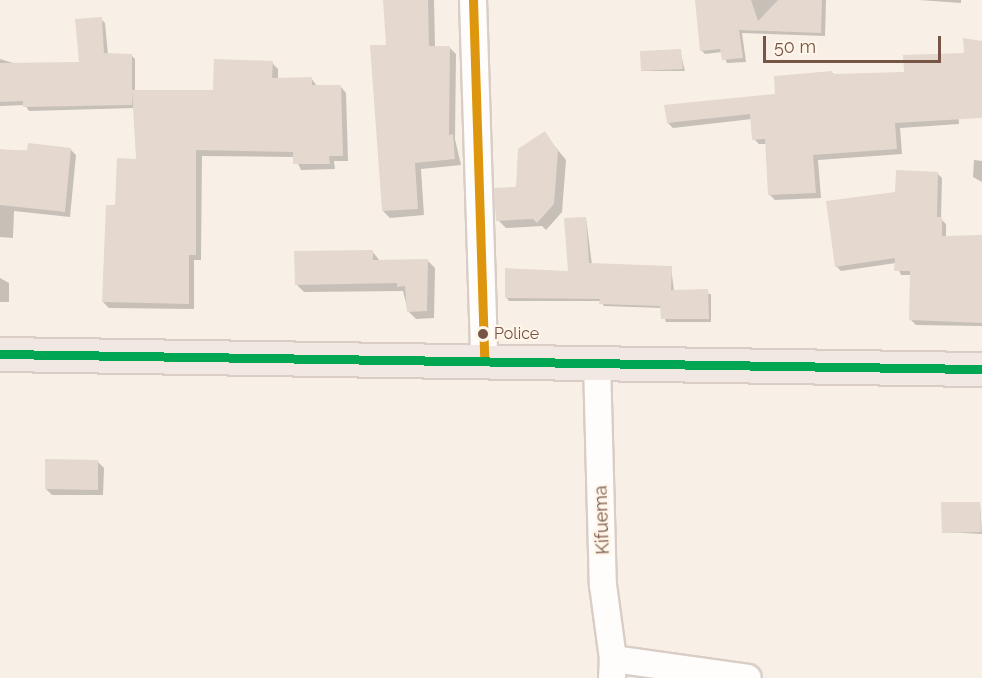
<!DOCTYPE html>
<style>
body{margin:0}
#map{position:relative;width:982px;height:678px;overflow:hidden;background:#f8f0e7;font-family:Raleway,sans-serif}
div>[style]{position:absolute}
[style*='--x']{left:calc(var(--x)*1px);top:calc(var(--y)*1px);width:calc(var(--w)*1px);rotate:calc(var(--a)*1deg)}
.shadow>*{inset:0;background:#0003}
.building>*{inset:0;background:#e4d8cf}
.roads{filter:drop-shadow(2px 0 #d9cdc5) drop-shadow(-2px 0 #d9cdc5) drop-shadow(0 2px #d9cdc5) drop-shadow(0 -2px #d9cdc5)}
.minor>*{height:26px;margin:-13px;padding:0 13px;transform-origin:13px;border-radius:13px;background:#fefdfb}
.highway>*{height:33px;margin:-16.5px;padding:0 16.5px;transform-origin:16.5px;border-radius:16.5px;background:#f1e7e3}
.bus-1>*{height:9px;margin:-4.5px;padding:0 4.5px;transform-origin:4.5px;border-radius:4.5px;background:#dd960e}
.bus-2>*{height:9px;margin:-4.5px;padding:0 4.5px;transform-origin:4.5px;border-radius:4.5px;background:#00a651}
.dots>*{width:16px;height:16px;translate:-50% -50%;box-sizing:border-box;border:3px solid #fff5e9;border-radius:50%}
span{translate:-50% -50%;white-space:nowrap;text-align:center;line-height:1.15;-webkit-text-stroke:4.5px #fff5e9;paint-order:stroke}
.bus-label{font-size:16px;color:#775546}
.left{translate:0 -50%;text-align:left}
.street-label{font-size:18px;color:#775546}
.scale{position:absolute;left:763px;top:36px;width:178px;height:27px;box-sizing:border-box;border:3px solid #775546;border-top:0;padding-left:8px;font-size:18px;line-height:21px;white-space:nowrap;color:#775546;-webkit-text-stroke:4px #fff5e9;paint-order:stroke}
</style>
<div id="map">
<div class="shadow">
<div style="clip-path:polygon(385px 0,434px 0,435px 47px,449px 47px,456px 54px,455px 139px,461px 165px,421px 169px,424px 215px,390px 218px,383px 211px,388px 47px)"></div>
<div style="clip-path:polygon(696px 0,826px 0,825px 36px,742px 33px,746px 62px,727px 63px,722px 52px,705px 54px,701px 50px)"></div>
<div style="clip-path:polygon(919px 0,961px 0,961px 3px)"></div>
<div style="clip-path:polygon(101px 19px,105px 23px,108px 55px,131px 55px,135px 59px,135px 91px,215px 92px,272px 63px,278px 69px,278px 80px,311px 78px,317px 86px,341px 87px,346px 93px,348px 161px,334px 161px,335px 169px,301px 170px,295px 157px,202px 156px,201px 260px,194px 260px,194px 309px,109px 308px,103px 302px,116px 207px,137px 161px,135px 108px,29px 111px,25px 105px,0 106px,0 59px,13px 63px,81px 64px)"></div>
<div style="clip-path:polygon(982px 42px,982px 109px,958px 109px,959px 124px,900px 128px,902px 154px,818px 160px,821px 198px,775px 200px,770px 195px,767px 144px,759px 144px,754px 139px,752px 119px,673px 128px,668px 123px,777px 95px,831px 72px,835px 75px,905px 74px,965px 54px)"></div>
<div style="clip-path:polygon(680px 51px,685px 71px,642px 71px)"></div>
<div style="clip-path:polygon(544px 133px,566px 160px,562px 212px,546px 230px,542px 226px,506px 228px,498px 220px)"></div>
<div style="clip-path:polygon(71px 150px,76px 155px,70px 217px,14px 211px,13px 238px,0 237px,0 151px)"></div>
<div style="clip-path:polygon(974px 160px,982px 161px,982px 182px,973px 177px)"></div>
<div style="clip-path:polygon(937px 173px,942px 178px,941px 219px,946px 224px,946px 237px,982px 237px,982px 326px,916px 325px,911px 320px,912px 275px,901px 275px,896px 263px,841px 271px,836px 266px,897px 193px)"></div>
<div style="clip-path:polygon(586px 218px,592px 265px,671px 267px,674px 291px,711px 294px,711px 322px,666px 322px,661px 308px,604px 306px,601px 301px,509px 301px,506px 297px,569px 272px)"></div>
<div style="clip-path:polygon(372px 251px,380px 261px,427px 260px,435px 268px,434px 318px,416px 319px,408px 311px,403px 291px,304px 292px,297px 285px)"></div>
<div style="clip-path:polygon(0 278px,9px 283px,9px 302px,0 302px)"></div>
<div style="clip-path:polygon(98px 462px,104px 468px,103px 495px,52px 495px,46px 489px)"></div>
<div style="clip-path:polygon(980px 503px,982px 534px,943px 532px)"></div>
</div>
<div class="building">
<div style="clip-path:polygon(383px 0,428px 0,429px 46px,450px 46px,449px 135px,453px 134px,455px 159px,415px 163px,418px 209px,382px 211px,370px 45px,386px 45px)"></div>
<div style="clip-path:polygon(695px 0,751px 0,758px 21px,778px 0,822px 0,821px 33px,739px 30px,743px 58px,722px 60px,720px 49px,700px 51px)"></div>
<div style="clip-path:polygon(102px 17px,104px 53px,132px 54px,132px 105px,23px 107px,23px 101px,0 102px,0 63px,79px 62px,75px 19px)"></div>
<div style="clip-path:polygon(963px 38px,982px 41px,982px 118px,895px 123px,897px 149px,813px 155px,816px 193px,768px 195px,765px 139px,752px 140px,750px 114px,667px 123px,664px 105px,775px 94px,774px 76px,832px 71px,832px 74px,904px 72px,903px 55px,964px 53px)"></div>
<div style="clip-path:polygon(681px 49px,683px 69px,641px 71px,640px 51px)"></div>
<div style="clip-path:polygon(214px 59px,273px 61px,272px 78px,312px 77px,312px 85px,341px 85px,343px 156px,329px 156px,330px 164px,293px 164px,293px 152px,196px 150px,196px 255px,189px 255px,189px 304px,102px 302px,106px 205px,115px 205px,117px 158px,136px 159px,132px 90px,213px 90px)"></div>
<div style="clip-path:polygon(545px 131px,558px 151px,554px 204px,537px 223px,533px 219px,496px 221px,494px 188px,516px 187px,518px 149px)"></div>
<div style="clip-path:polygon(28px 143px,71px 148px,65px 212px,0 205px,0 149px,27px 151px)"></div>
<div style="clip-path:polygon(896px 170px,938px 172px,937px 217px,942px 217px,942px 236px,982px 235px,982px 323px,909px 320px,910px 271px,894px 271px,895px 258px,835px 267px,826px 201px,895px 192px)"></div>
<div style="clip-path:polygon(586px 217px,589px 263px,672px 266px,671px 290px,708px 289px,709px 319px,661px 319px,660px 306px,599px 304px,600px 299px,505px 298px,505px 268px,568px 271px,564px 218px)"></div>
<div style="clip-path:polygon(373px 250px,373px 260px,428px 259px,427px 311px,407px 312px,405px 286px,397px 287px,397px 283px,295px 285px,294px 251px)"></div>
<div style="clip-path:polygon(45px 459px,98px 460px,98px 490px,45px 489px)"></div>
<div style="clip-path:polygon(941px 502px,980px 502px,981px 532px,942px 533px)"></div>
</div>
<div class="roads">
<div class="minor">
<div style="--x:473;--y:0;--w:359;--a:88.2"></div>
<div style="--x:597;--y:362;--w:223;--a:88.5"></div>
<div style="--x:603;--y:585;--w:75;--a:82.3"></div>
<div style="--x:613;--y:659;--w:19;--a:93"></div>
<div style="--x:613;--y:659;--w:136;--a:8"></div>
</div>
<div class="highway">
<div style="--x:0;--y:354;--w:982;--a:0.88"></div>
</div>
</div>
<div class="bus-1">
<div style="--x:473;--y:0;--w:359;--a:88.2"></div>
</div>
<div class="bus-2">
<div style="--x:0;--y:354;--w:982;--a:0.88"></div>
</div>
<div class="dots">
<div style="left:483px;top:334px;background:#775546"></div>
</div>
<div class="bus-label">
<span class="left" style="left:494px;top:334px">Police</span>
</div>
<div class="street-label">
<span style="left:602px;top:520px;rotate:-92deg">Kifuema</span>
</div>
<div class="scale">50 m</div>
</div>
